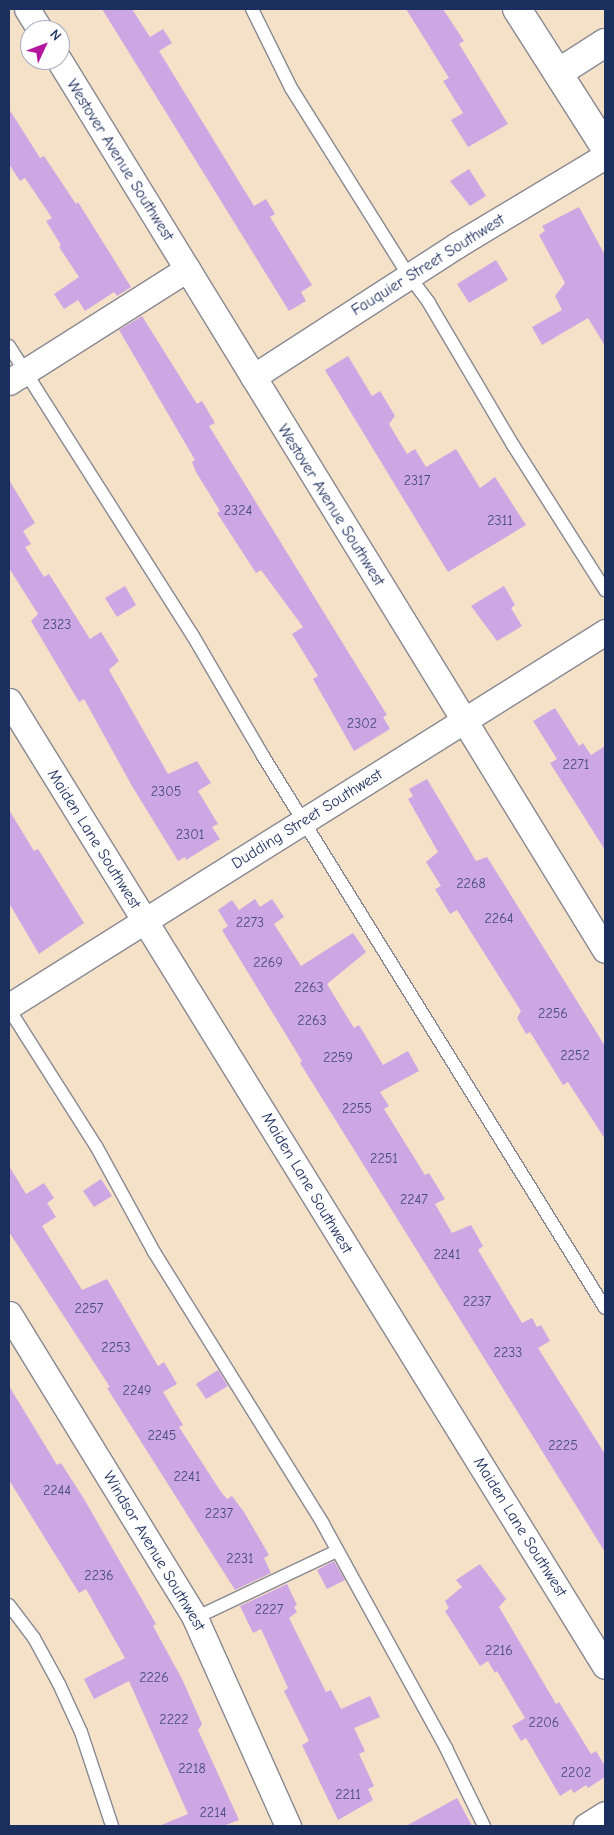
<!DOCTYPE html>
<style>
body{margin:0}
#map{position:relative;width:614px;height:1835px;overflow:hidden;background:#f5e1c7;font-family:"Comic Neue",sans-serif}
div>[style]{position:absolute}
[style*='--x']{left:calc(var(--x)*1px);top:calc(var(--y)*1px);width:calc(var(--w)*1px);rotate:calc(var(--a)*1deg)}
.building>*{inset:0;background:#cda7e4}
.roads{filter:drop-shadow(1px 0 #888892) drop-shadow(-1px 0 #888892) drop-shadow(0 1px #888892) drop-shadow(0 -1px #888892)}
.lane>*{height:12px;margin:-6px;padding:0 6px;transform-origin:6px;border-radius:6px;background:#fff}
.street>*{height:25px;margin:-12.5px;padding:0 12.5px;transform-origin:12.5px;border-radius:12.5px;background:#fff}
.secondary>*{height:28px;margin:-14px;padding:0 14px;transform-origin:14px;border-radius:14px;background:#fff}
span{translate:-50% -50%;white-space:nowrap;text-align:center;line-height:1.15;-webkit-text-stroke:4px #fff;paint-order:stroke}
.number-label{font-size:14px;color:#484d80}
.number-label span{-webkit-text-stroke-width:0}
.street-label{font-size:16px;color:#1b2f5e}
.frame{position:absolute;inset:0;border:10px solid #1b2f5e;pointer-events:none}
.north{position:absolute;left:20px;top:20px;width:50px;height:50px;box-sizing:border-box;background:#fff;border:1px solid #a4acbf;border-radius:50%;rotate:47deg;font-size:14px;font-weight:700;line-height:20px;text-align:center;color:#1b2f5e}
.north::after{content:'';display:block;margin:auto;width:18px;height:22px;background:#b5179e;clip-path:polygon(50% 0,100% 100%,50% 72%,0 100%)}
</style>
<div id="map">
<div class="building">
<div style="clip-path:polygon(102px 9px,132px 9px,150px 37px,163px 29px,172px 43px,159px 51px,254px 206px,266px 199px,275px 214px,270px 217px,312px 285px,301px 292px,306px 301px,289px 311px)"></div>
<div style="clip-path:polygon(406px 9px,443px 9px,464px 41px,459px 44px,508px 124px,468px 147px,451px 120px,463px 113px,443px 81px,449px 78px)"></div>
<div style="clip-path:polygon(9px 109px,40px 158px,44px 156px,76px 204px,78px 202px,131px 287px,117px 296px,114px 292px,85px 311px,78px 300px,64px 309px,54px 294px,79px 277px,59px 247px,61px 245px,46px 221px,52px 218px,25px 178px,20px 181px,9px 164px)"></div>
<div style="clip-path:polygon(469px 169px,486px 196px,470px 206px,450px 181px)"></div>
<div style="clip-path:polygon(579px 207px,605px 255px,605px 346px,588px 318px,542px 345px,532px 327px,562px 310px,555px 296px,565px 283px,539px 235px,545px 231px,542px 226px)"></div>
<div style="clip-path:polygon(496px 260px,508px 280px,469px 303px,457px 284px)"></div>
<div style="clip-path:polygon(142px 316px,197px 404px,202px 401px,215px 423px,209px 426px,387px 715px,383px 717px,390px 729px,354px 751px,313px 679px,318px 676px,292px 634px,303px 627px,261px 570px,256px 573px,217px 513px,220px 511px,196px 472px,192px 462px,195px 460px,119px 330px)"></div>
<div style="clip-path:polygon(348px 356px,372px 396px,380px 391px,395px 416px,389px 424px,407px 454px,415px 449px,426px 467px,456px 449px,480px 488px,495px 477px,526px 525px,448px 572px,325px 370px)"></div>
<div style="clip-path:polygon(9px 480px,35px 523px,23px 531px,31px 544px,25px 547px,44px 577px,49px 574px,90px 639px,101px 632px,119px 661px,109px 670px,168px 774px,197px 761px,211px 783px,198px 791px,218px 824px,212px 827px,220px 839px,186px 860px,185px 857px,178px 861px,132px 786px,84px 699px,79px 702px,31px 621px,38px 614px,9px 568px)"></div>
<div style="clip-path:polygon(125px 586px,136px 605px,117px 617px,105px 598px)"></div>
<div style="clip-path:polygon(504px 586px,515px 605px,511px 608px,522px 626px,497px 641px,471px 606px)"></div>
<div style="clip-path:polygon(555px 708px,579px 746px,583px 743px,591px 755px,605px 746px,605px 850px,550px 763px,557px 759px,533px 721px)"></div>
<div style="clip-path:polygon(427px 779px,476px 861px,487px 857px,605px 1046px,605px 1139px,568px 1082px,563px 1085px,530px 1032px,526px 1034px,517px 1018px,521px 1011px,457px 910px,450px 914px,435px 889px,441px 886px,426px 862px,438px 852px,408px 799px,413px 796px,409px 789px)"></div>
<div style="clip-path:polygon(9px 810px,34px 851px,38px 849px,84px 923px,39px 954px,9px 903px)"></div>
<div style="clip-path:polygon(255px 899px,260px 907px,272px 899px,284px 917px,274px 924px,301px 966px,353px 933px,366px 952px,327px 984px,354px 1028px,359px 1025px,383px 1065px,408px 1051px,419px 1071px,380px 1092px,389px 1106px,384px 1109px,425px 1175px,429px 1173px,445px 1199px,435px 1204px,452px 1233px,471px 1225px,483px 1246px,478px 1250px,522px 1323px,532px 1318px,537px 1327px,541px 1325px,550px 1341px,538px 1348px,605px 1454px,605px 1552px,300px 1063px,302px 1061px,222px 930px,228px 926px,218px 910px,232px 900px,239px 910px)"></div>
<div style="clip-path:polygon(9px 1166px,26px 1194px,44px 1183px,54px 1198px,47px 1203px,56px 1217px,42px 1226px,82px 1290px,107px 1279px,158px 1366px,164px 1362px,177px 1384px,163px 1392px,183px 1425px,179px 1427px,221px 1492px,227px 1499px,232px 1496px,244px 1512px,269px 1555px,264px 1558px,271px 1573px,235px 1590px,107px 1388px,110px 1387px,9px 1232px)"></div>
<div style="clip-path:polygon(101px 1179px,112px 1196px,94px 1207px,83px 1191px)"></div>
<div style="clip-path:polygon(218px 1370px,228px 1386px,206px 1399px,196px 1384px)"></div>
<div style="clip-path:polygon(9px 1386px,57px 1465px,61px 1463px,84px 1499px,156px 1624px,153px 1626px,182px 1679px,202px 1724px,198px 1730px,239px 1820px,223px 1826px,159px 1826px,188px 1814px,129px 1681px,94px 1699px,84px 1679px,125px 1658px,86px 1589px,79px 1593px,9px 1480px)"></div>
<div style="clip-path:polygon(334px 1561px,345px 1580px,327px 1589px,317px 1570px)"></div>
<div style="clip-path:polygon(480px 1564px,506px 1599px,499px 1607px,556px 1704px,559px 1702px,591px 1754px,596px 1751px,605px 1766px,605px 1777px,588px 1788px,586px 1785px,574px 1793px,571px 1789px,560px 1796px,526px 1738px,521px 1741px,512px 1726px,525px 1718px,497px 1671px,495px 1673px,488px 1661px,480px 1666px,445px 1611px,449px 1608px,445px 1601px,462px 1587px,456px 1580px)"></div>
<div style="clip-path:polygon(287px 1584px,297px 1605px,294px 1607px,297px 1612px,289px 1618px,326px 1692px,331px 1690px,341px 1709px,370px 1696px,380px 1717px,354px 1728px,365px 1751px,359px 1754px,374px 1786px,368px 1789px,373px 1800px,338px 1820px,302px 1745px,309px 1741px,284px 1691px,288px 1688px,261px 1629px,253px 1633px,240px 1606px)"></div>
<div style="clip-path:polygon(457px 1798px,472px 1826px,406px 1826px)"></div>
</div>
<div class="roads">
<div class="lane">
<div style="--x:252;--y:9;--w:88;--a:63.7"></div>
<div style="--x:291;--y:88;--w:222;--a:57.9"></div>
<div style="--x:409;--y:276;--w:34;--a:53"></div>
<div style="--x:429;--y:303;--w:165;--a:59.4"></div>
<div style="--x:513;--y:445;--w:172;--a:57.6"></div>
<div style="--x:9;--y:346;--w:343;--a:57.6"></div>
<div style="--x:193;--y:636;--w:139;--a:59.7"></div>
<div style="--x:263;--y:756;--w:649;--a:58.22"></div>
<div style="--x:9;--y:1009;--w:162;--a:57.6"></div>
<div style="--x:96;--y:1146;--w:121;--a:61.3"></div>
<div style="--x:154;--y:1252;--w:320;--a:58.1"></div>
<div style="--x:323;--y:1524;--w:256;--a:61.2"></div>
<div style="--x:446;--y:1748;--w:87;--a:64"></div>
<div style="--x:9;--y:1605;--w:41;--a:52.9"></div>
<div style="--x:34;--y:1638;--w:52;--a:61.5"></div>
<div style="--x:59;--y:1684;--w:53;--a:65.4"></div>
<div style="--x:81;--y:1732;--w:99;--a:71.7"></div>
<div style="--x:195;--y:1618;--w:157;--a:-25.3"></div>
</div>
<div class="street">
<div style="--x:27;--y:9;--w:25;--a:58"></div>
<div style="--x:59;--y:60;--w:1044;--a:58.47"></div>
<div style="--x:253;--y:377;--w:243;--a:-32.9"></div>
<div style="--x:457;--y:245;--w:173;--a:-31"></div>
<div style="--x:9;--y:382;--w:211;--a:-32.4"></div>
<div style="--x:9;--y:701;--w:1134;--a:58.3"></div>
<div style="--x:9;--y:1006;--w:704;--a:-32.11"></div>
<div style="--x:9;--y:1314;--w:356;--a:58.5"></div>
<div style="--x:195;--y:1618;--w:228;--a:65.9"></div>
<div style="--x:586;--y:1826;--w:22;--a:-32"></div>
</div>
<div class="secondary">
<div style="--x:517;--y:9;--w:164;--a:57.5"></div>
<div style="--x:558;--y:73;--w:56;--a:-32.6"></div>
</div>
</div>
<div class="number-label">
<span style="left:417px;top:481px">2317</span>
<span style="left:238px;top:511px">2324</span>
<span style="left:500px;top:521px">2311</span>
<span style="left:57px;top:625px">2323</span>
<span style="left:362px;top:724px">2302</span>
<span style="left:576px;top:765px">2271</span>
<span style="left:166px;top:792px">2305</span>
<span style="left:190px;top:835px">2301</span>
<span style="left:471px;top:884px">2268</span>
<span style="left:499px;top:919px">2264</span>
<span style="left:250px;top:923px">2273</span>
<span style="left:268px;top:963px">2269</span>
<span style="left:309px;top:988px">2263</span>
<span style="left:553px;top:1014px">2256</span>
<span style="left:312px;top:1021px">2263</span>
<span style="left:575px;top:1056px">2252</span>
<span style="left:338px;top:1058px">2259</span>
<span style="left:357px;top:1109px">2255</span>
<span style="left:384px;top:1159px">2251</span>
<span style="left:414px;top:1200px">2247</span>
<span style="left:447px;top:1255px">2241</span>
<span style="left:477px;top:1302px">2237</span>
<span style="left:89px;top:1309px">2257</span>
<span style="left:116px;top:1348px">2253</span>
<span style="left:508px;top:1353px">2233</span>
<span style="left:137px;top:1391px">2249</span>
<span style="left:162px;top:1436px">2245</span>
<span style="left:563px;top:1446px">2225</span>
<span style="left:187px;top:1477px">2241</span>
<span style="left:57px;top:1491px">2244</span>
<span style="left:219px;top:1514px">2237</span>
<span style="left:240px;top:1559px">2231</span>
<span style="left:99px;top:1576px">2236</span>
<span style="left:269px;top:1610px">2227</span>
<span style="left:499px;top:1651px">2216</span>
<span style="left:154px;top:1678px">2226</span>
<span style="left:174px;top:1720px">2222</span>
<span style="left:544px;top:1723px">2206</span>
<span style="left:192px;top:1769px">2218</span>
<span style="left:576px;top:1773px">2202</span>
<span style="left:348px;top:1795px">2211</span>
<span style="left:213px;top:1813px">2214</span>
</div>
<div class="street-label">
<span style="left:120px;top:160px;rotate:58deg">Westover Avenue Southwest</span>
<span style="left:428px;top:265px;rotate:-32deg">Fauquier Street Southwest</span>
<span style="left:331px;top:505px;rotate:58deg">Westover Avenue Southwest</span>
<span style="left:307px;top:819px;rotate:-32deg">Dudding Street Southwest</span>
<span style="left:94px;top:839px;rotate:58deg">Maiden Lane Southwest</span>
<span style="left:307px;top:1183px;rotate:59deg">Maiden Lane Southwest</span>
<span style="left:520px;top:1527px;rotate:58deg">Maiden Lane Southwest</span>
<span style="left:154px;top:1551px;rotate:59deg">Windsor Avenue Southwest</span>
</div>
<div class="frame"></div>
<div class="north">N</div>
</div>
